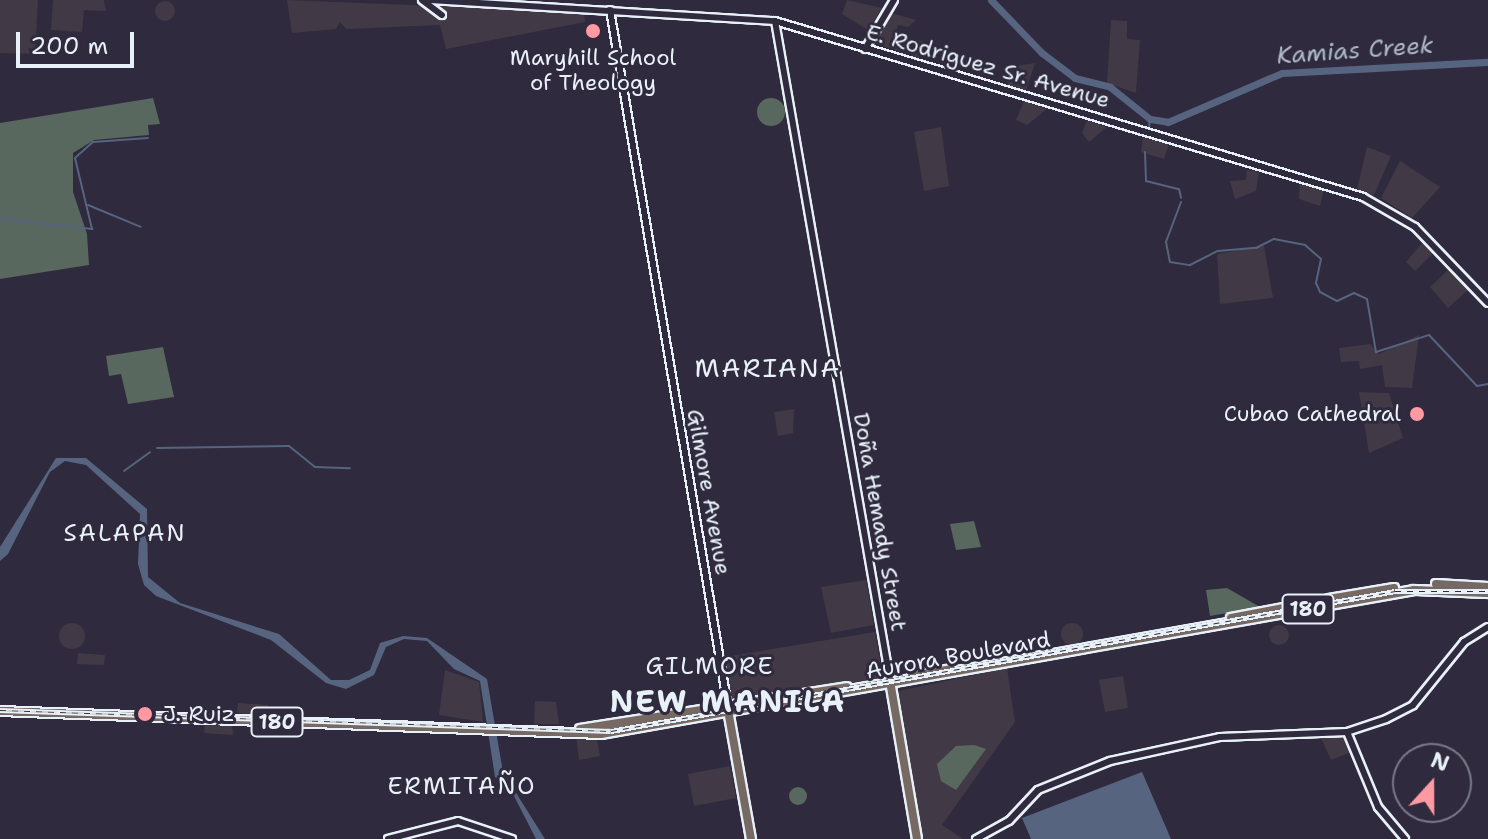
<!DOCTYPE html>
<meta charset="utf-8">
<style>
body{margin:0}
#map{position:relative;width:1488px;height:839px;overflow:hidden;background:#2f2a3d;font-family:"Shantell Sans",sans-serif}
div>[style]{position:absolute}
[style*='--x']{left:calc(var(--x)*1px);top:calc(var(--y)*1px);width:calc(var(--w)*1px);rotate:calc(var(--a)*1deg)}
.built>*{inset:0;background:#423946}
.round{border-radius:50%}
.green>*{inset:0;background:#58685f}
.water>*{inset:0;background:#566480}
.stream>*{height:2px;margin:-1px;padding:0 1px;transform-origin:1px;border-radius:1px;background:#566480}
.river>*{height:7px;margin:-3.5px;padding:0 3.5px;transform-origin:3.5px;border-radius:3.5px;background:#566480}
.roads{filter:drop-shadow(2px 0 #e8f1f8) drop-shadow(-2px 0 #e8f1f8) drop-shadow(0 2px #e8f1f8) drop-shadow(0 -2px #e8f1f8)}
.secondary>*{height:6px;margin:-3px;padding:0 3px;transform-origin:3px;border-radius:3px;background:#2f2a3d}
.primary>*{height:8px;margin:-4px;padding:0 4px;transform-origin:4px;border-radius:4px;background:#766964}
.rail>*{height:5px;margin-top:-2.5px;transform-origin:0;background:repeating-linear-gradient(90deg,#2f2a3d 0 6px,#e8f1f8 0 12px);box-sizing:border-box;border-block:2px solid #e8f1f8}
.dots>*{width:22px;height:22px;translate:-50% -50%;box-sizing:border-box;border:4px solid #2f2a3d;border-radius:50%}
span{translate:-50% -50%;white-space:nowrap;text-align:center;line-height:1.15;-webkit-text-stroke:6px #2f2a3d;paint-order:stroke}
.shield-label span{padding:2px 6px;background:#2f2a3d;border:2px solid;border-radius:6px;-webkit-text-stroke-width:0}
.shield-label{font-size:20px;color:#e8f1f8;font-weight:700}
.poi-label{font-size:22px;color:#e8f1f8}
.right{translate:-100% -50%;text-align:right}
.left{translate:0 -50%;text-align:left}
.street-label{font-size:22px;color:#e8f1f8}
.water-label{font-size:24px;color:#aeb9c8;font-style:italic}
.neighbourhood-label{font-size:24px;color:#e8f1f8;letter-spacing:2px}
.quarter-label{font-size:26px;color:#e8f1f8;letter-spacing:2px}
.district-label{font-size:30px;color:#e8f1f8;font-weight:700;letter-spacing:2px}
.north{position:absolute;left:1392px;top:743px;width:80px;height:80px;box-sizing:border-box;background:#2f2a3d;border:2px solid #797a88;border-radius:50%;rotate:21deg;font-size:22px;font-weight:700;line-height:32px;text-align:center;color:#e8f1f8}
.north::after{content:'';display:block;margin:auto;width:28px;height:36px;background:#ff9aa2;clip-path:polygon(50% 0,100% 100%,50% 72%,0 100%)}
.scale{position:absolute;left:16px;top:32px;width:118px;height:36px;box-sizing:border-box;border:4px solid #e8f1f8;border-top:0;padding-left:10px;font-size:24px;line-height:28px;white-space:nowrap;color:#e8f1f8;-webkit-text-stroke:6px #2f2a3d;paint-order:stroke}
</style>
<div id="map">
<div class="built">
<div style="clip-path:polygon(0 0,38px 0,35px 54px,0 53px)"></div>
<div style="clip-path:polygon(53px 0,104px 0,106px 11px,84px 10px,82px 32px,51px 30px)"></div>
<div style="clip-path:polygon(287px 0,584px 12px,585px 22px,446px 49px,440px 25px,347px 29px,340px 22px,336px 29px,292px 33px)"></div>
<div style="clip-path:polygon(847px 0,882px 8px,868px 30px,842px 14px)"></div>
<div class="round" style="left:155px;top:1px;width:20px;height:20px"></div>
<div style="clip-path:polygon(891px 13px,916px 20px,908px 27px,898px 25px,894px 39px,904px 42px,905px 53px,875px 43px)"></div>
<div style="clip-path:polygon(1111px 20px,1127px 21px,1127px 39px,1140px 40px,1136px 93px,1107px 83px)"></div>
<div class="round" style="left:909px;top:40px;width:18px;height:18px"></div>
<div style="clip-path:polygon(1035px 63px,1026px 90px,1008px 85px,1009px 67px)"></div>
<div style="clip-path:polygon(1024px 101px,1047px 109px,1027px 125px,1016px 120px)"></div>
<div style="clip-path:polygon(1087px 120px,1107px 127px,1089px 142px,1082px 133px)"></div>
<div style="clip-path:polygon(941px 127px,949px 186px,924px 191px,914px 132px)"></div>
<div style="clip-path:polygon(1143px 136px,1169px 144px,1164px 159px,1141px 152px)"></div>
<div style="clip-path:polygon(1367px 147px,1391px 156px,1374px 195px,1357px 189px)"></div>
<div style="clip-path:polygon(1400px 161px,1440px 187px,1412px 218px,1381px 198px)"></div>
<div style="clip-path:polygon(1247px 170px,1259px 172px,1256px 191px,1235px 199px,1230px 181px,1246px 180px)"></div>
<div style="clip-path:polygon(1300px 181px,1324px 189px,1320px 206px,1299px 199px)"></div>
<div style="clip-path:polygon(1422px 243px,1433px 253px,1415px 271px,1406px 262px)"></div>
<div style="clip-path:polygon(1264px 246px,1273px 298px,1220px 304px,1217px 254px)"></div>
<div style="clip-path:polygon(1450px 268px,1469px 289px,1448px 308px,1430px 287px)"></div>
<div style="clip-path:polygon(1419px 335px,1412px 388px,1385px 387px,1382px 365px,1360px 369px,1359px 361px,1341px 362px,1339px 348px,1370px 344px,1379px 354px)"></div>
<div style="clip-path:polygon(1359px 392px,1389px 393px,1403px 438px,1369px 453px)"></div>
<div style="clip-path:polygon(794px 409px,793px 433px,778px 436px,774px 412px)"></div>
<div style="clip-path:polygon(866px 580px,874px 625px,831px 633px,821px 587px)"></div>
<div class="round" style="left:1061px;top:623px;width:22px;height:22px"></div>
<div class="round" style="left:59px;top:623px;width:26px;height:26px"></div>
<div class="round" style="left:1269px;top:625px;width:20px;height:20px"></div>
<div style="clip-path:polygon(875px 632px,883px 678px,732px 700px,724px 657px)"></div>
<div style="clip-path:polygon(78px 653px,105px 655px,104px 665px,77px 664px)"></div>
<div style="clip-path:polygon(1007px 668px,1015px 722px,942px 825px,963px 839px,919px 839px,894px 692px)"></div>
<div style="clip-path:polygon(445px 670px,479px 682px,483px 722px,439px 715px)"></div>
<div style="clip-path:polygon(1123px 676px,1128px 708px,1105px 712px,1099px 680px)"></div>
<div style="clip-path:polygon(535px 701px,556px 702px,559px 724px,534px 724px)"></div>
<div style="clip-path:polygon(238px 703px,268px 705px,267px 715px,237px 713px)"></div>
<div style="clip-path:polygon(205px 722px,232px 723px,233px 735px,204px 733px)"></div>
<div style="clip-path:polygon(1343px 734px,1351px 752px,1331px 760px,1320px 736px)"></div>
<div style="clip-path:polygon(576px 735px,596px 735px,600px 756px,579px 760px)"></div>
<div style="clip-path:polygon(730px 766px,736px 798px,694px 806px,688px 774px)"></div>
</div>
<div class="green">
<div class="round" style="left:757px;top:98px;width:28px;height:28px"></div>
<div style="clip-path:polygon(153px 98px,160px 124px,148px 125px,149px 135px,94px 140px,73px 153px,73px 192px,87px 234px,89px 265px,0 279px,0 123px)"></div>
<div style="clip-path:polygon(163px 347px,174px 397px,128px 404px,121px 374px,109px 376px,106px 356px)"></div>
<div style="clip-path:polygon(974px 521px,981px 547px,956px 550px,950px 524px)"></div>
<div style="clip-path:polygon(1227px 588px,1260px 607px,1210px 616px,1206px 590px)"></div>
<div style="clip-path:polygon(974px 745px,986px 749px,956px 790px,941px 781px,937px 764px,956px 746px)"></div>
<div class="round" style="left:789px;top:787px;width:18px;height:18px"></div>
</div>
<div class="water">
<div style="clip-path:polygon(56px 458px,86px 458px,147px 509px,148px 577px,180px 603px,279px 634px,331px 680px,349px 680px,370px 670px,380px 643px,403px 636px,427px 638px,487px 679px,503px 772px,545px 839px,536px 839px,513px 794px,495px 777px,480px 681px,454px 669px,427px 641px,404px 639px,386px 647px,374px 675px,346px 689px,326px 683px,271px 640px,156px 596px,144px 585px,138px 564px,140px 514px,86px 465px,65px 461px,50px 472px,8px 554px,0 561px,0 547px)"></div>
<div style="clip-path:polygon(1142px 772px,1171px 839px,1031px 839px,1022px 818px)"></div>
</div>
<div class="stream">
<div style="--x:1149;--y:128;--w:9;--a:-84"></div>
<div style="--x:1145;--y:152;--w:29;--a:88"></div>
<div style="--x:1146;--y:181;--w:34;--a:14"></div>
<div style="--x:1179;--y:189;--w:9;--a:77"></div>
<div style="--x:1181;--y:202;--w:43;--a:110.6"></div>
<div style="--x:1166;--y:242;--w:20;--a:79"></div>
<div style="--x:1170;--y:262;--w:20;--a:9"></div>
<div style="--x:1190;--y:265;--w:31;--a:-27"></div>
<div style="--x:1218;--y:251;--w:38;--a:-5"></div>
<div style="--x:1256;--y:248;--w:20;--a:-27"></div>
<div style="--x:1274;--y:239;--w:32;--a:11"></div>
<div style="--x:1305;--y:245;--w:21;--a:41"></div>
<div style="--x:1321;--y:259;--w:25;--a:102"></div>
<div style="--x:1316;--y:283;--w:10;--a:66"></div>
<div style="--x:1320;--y:292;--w:19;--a:28"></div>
<div style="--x:1337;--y:301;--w:19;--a:-25"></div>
<div style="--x:1354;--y:293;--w:14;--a:25"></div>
<div style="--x:1367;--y:299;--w:54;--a:80.4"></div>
<div style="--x:1376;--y:352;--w:56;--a:-17.8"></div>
<div style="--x:1429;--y:335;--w:70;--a:46.7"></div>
<div style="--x:1477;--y:386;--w:11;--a:-10"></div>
<div style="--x:88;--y:205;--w:57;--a:22.5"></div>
<div style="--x:0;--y:219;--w:93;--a:6.2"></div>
<div style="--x:92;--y:229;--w:73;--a:-103.5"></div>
<div style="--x:75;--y:158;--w:24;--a:-42"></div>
<div style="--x:93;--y:142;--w:55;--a:-4.2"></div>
<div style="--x:157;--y:448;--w:132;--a:-0.9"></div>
<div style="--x:289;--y:446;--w:33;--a:39"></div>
<div style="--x:315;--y:467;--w:35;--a:2"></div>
<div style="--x:124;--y:471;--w:32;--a:-36"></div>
</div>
<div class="river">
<div style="--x:991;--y:0;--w:74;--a:46.1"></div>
<div style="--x:1042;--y:53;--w:41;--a:37.1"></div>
<div style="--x:1075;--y:78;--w:36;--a:14"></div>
<div style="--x:1110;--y:87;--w:51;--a:38.7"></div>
<div style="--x:1150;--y:119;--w:18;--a:9"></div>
<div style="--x:1168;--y:122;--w:124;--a:-23.3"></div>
<div style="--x:1282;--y:73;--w:206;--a:-3.1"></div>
</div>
<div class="roads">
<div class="secondary">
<div style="--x:422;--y:0;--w:25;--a:37"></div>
<div style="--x:430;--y:0;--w:346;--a:3.5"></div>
<div style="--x:775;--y:21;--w:614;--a:16.66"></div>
<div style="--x:1363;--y:197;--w:60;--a:30"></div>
<div style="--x:1415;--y:227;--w:105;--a:46.2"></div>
<div style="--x:610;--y:10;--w:707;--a:80.39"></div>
<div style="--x:775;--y:21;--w:669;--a:80.1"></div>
<div style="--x:865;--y:49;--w:57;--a:-59.4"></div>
<div style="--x:1347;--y:732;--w:81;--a:67.5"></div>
<div style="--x:1378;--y:807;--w:42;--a:49.8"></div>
<div style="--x:388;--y:839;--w:72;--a:-14.4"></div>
<div style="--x:458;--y:821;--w:57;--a:18.4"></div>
<div style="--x:976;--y:839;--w:38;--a:-29"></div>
<div style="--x:1009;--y:821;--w:42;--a:-46.9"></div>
<div style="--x:1038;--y:790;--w:78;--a:-21.9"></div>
<div style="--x:1110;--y:761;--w:113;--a:-12.3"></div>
<div style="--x:1220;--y:737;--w:127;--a:-2.3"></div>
<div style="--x:1347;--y:732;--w:41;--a:-18.4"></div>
<div style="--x:1386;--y:719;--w:30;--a:-27"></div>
<div style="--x:1413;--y:705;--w:81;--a:-51"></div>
<div style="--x:1464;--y:642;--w:28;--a:-32"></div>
</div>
<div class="primary">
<div style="--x:1436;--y:584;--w:52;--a:3.3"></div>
<div style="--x:1329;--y:599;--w:66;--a:-9.6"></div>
<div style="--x:1231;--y:618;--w:70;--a:-10.7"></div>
<div style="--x:912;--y:676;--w:39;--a:-10"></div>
<div style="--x:890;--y:681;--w:160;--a:80.3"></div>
<div style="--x:728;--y:710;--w:131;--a:79.9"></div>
<div style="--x:0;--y:711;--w:601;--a:2.19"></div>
<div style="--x:601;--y:734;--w:826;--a:-10.04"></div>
<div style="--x:1414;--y:590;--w:74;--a:2.3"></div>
<div style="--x:580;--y:729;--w:270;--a:-8.9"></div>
</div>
</div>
<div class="rail">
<div style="--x:0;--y:710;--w:611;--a:1.97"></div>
<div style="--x:611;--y:731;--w:796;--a:-10.12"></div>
<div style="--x:1395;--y:591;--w:93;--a:0"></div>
</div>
<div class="dots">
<div style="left:593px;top:31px;background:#ff9aa2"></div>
<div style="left:1417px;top:414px;background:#ff9aa2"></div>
<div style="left:145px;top:714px;background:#ff9aa2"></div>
</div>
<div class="shield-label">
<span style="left:1308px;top:609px">180</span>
<span style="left:277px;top:722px">180</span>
</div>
<div class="poi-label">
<span style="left:593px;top:70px">Maryhill School<br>of Theology</span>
<span class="right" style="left:1401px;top:414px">Cubao Cathedral</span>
<span class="left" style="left:163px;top:714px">J. Ruiz</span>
</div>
<div class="street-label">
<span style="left:988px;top:66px;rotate:16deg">E. Rodriguez Sr. Avenue</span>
<span style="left:709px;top:492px;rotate:80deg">Gilmore Avenue</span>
<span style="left:880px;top:522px;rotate:80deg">Doña Hemady Street</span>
<span style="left:958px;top:655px;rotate:-10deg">Aurora Boulevard</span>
</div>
<div class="water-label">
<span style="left:1355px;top:51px;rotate:-4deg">Kamias Creek</span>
</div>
<div class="neighbourhood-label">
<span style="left:125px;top:534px">SALAPAN</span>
<span style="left:710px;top:667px">GILMORE</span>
<span style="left:462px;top:787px">ERMITAÑO</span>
</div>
<div class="quarter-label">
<span style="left:768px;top:368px">MARIANA</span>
</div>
<div class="district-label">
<span style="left:728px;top:702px">NEW MANILA</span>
</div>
<div class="north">N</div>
<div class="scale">200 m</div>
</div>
